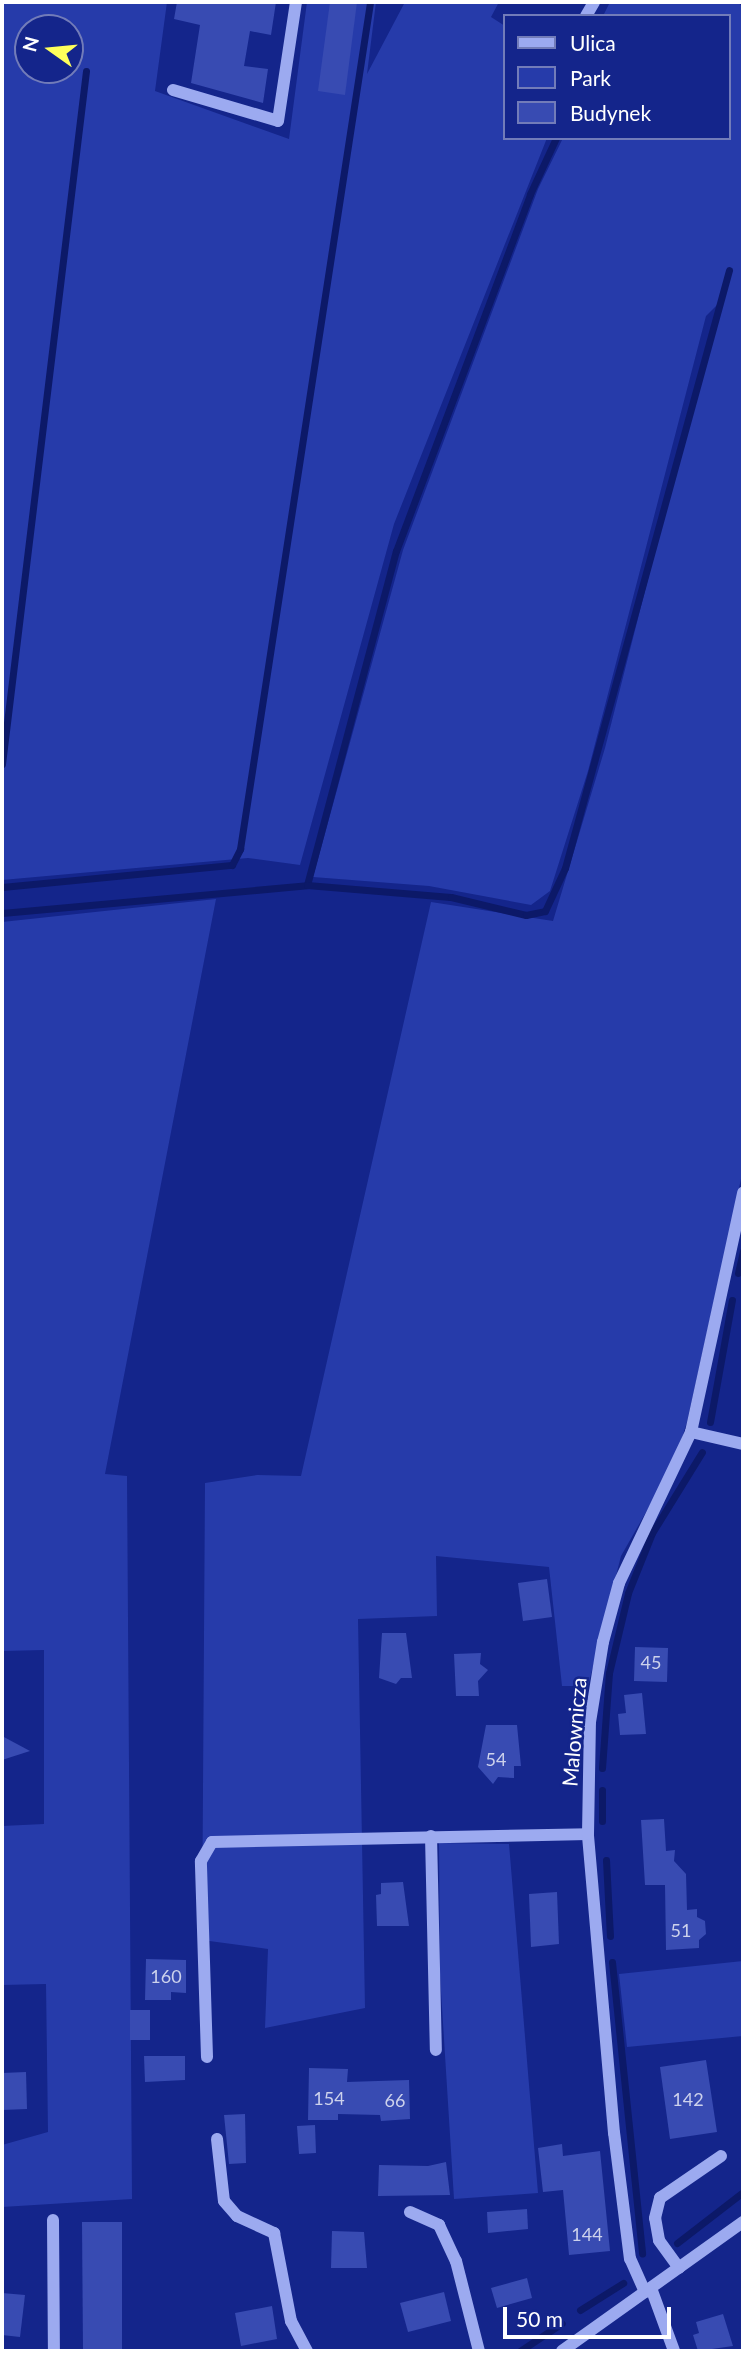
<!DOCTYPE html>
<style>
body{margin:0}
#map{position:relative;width:745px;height:2353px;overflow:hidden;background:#14258b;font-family:Lato,sans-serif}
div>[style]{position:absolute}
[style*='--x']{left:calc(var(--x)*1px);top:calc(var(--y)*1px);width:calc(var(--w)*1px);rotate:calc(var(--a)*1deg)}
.green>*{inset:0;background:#263baa}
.stream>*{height:7px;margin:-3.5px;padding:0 3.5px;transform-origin:3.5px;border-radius:3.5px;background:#0c1968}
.building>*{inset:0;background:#384bb2}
.minor>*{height:12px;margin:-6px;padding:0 6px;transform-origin:6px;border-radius:6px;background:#9caaf0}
span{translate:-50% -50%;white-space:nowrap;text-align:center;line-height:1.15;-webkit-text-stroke:5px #14258b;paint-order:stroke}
.number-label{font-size:18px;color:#cdd2ec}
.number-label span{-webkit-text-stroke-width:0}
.street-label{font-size:21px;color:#fff}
.frame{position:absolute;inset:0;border:4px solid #fff;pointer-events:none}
.legend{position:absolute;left:503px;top:14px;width:228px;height:126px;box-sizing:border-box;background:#14258b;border:2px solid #727cb9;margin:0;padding:9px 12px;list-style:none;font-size:21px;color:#fff}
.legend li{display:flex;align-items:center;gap:14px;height:35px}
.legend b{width:35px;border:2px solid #727cb9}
.north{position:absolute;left:14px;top:14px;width:70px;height:70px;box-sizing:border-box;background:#14258b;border:2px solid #727cb9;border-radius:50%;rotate:285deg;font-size:19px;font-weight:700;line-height:28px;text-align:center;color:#fff}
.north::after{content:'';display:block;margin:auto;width:24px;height:32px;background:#feff5b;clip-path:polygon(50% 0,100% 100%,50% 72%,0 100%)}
.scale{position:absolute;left:503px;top:2307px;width:168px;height:32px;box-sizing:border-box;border:4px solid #fff;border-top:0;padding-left:9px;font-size:21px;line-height:24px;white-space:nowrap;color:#fff;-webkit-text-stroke:5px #14258b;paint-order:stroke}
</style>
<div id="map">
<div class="green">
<div style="clip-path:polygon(evenodd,2px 2px,167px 2px,155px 91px,289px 139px,307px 2px,376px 2px,367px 74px,405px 2px,499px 2px,491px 17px,505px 26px,505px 138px,547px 138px,394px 524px,300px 865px,248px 858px,2px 880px,2px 2px,28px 28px,70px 28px,70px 70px,28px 70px,28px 28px)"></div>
<div style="clip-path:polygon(610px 2px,738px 2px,743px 8px,743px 1170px,687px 1422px,674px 1463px,621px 1556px,588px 1686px,562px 1686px,549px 1567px,436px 1556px,437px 1616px,358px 1619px,365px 2008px,265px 2028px,268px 1949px,202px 1940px,205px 1483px,257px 1475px,301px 1476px,431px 902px,553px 921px,605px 748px,718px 304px,706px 316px,588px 771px,550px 891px,531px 905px,429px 886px,313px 877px,403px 550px,538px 189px,563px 138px,729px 138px,729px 16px,603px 16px)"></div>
<div style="clip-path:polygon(216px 899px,105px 1474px,127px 1476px,132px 2199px,2px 2207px,2px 2145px,48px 2132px,46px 1984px,2px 1985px,2px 1826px,44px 1824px,44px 1650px,2px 1651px,2px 922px)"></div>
<div style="clip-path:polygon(439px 1843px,509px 1844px,538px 2193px,454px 2199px,440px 1975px)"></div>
<div style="clip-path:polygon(743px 1961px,743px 2036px,627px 2047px,619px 1974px)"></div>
</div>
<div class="stream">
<div style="--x:2;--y:764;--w:698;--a:-83.09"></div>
<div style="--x:307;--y:885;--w:346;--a:-75.1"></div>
<div style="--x:396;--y:551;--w:381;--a:-69.4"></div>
<div style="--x:530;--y:194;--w:62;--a:-65.1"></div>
<div style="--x:2;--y:887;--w:231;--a:-5.5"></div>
<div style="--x:232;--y:865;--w:18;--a:-63"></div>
<div style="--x:240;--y:849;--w:857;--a:-81.27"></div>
<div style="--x:2;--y:913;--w:306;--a:-5.2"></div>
<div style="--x:307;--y:885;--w:144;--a:4.8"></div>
<div style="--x:451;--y:897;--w:77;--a:13.5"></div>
<div style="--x:526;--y:915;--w:19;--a:-12"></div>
<div style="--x:545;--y:911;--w:47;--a:-65.1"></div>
<div style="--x:565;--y:868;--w:620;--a:-74.66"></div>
<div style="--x:738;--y:1273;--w:23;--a:-77"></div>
<div style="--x:710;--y:1422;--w:124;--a:-79.8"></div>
<div style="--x:602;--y:1768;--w:95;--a:-85.8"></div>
<div style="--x:609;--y:1673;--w:82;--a:-76.6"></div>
<div style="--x:628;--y:1593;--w:65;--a:-68.2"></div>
<div style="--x:652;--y:1533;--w:95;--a:-58.3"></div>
<div style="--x:602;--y:1821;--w:31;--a:-90"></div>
<div style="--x:606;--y:1860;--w:76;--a:87"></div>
<div style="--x:612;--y:1962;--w:293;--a:84.1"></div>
<div style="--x:677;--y:2243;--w:83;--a:-37.7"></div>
<div style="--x:580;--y:2310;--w:51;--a:-32.1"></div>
<div style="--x:520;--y:2351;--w:50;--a:-33.7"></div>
</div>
<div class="building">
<div style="clip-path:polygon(177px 2px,276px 2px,271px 35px,250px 31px,244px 66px,268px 69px,263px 103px,191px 83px,200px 25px,174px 19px)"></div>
<div style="clip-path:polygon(330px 2px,357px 2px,345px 95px,318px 91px)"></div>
<div style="clip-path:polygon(547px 1579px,552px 1617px,523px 1621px,518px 1583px)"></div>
<div style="clip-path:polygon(382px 1633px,406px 1633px,412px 1678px,401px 1678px,396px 1684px,379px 1678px)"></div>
<div style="clip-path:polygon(635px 1647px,668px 1648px,667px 1682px,634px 1681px)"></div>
<div style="clip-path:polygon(481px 1653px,480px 1664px,488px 1670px,478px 1681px,479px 1696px,456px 1696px,454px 1654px)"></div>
<div style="clip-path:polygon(642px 1693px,646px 1734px,620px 1735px,618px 1714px,626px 1713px,624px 1695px)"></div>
<div style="clip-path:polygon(486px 1725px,517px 1725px,521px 1766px,514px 1766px,514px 1778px,498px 1777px,493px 1784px,478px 1767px)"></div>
<div style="clip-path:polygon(2px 1736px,30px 1751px,2px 1760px)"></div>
<div style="clip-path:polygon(664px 1819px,666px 1851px,675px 1850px,674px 1861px,686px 1874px,687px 1910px,697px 1909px,697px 1917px,705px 1921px,706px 1934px,699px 1940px,699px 1948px,666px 1950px,665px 1885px,645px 1885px,641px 1820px)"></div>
<div style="clip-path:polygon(403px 1882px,409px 1926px,377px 1926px,376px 1895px,381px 1894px,381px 1883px)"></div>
<div style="clip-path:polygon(557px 1892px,559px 1944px,531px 1947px,529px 1894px)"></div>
<div style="clip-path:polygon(146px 1959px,186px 1960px,186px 1993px,171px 1992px,171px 2000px,145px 2000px)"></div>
<div style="clip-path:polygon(130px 2010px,150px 2010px,150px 2040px,130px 2040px)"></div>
<div style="clip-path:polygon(144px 2056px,185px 2056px,185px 2080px,145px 2082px)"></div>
<div style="clip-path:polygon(706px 2060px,717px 2132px,670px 2139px,660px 2067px)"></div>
<div style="clip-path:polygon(309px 2068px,348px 2069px,347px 2082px,409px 2080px,410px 2119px,381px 2121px,380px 2115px,338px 2114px,338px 2120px,308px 2120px)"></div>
<div style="clip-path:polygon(26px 2072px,27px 2109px,2px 2110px,2px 2073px)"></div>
<div style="clip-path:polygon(245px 2114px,246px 2163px,229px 2164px,224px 2115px)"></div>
<div style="clip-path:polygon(315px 2125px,316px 2153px,299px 2154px,297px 2126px)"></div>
<div style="clip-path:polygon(562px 2144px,563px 2156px,600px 2151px,610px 2251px,569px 2255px,563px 2190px,543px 2192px,538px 2148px)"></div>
<div style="clip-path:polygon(446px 2162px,450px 2195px,378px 2196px,379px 2165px,428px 2166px)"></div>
<div style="clip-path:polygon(527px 2209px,528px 2229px,488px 2233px,487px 2212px)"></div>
<div style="clip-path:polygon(82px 2222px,122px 2222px,122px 2351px,83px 2351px)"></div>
<div style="clip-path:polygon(332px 2231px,364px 2232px,367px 2268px,331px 2268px)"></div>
<div style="clip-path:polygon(527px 2278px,532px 2298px,497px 2308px,491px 2288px)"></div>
<div style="clip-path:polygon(444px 2292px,451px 2321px,408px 2332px,400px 2303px)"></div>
<div style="clip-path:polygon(2px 2293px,25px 2295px,20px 2337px,2px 2335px)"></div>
<div style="clip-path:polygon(272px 2306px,277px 2339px,241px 2346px,235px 2313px)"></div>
<div style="clip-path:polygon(723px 2314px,733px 2346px,698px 2351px,693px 2335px,699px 2333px,696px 2322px)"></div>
</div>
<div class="minor">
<div style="--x:586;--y:16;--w:16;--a:-60"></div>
<div style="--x:173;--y:90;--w:109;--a:16.4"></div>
<div style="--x:278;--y:121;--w:120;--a:-81.4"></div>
<div style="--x:691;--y:1432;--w:53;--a:13"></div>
<div style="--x:431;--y:1836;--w:214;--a:88.7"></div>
<div style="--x:207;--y:2057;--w:196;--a:-91.8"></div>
<div style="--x:201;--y:1861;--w:22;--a:-60"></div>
<div style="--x:212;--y:1842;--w:376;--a:-1.2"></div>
<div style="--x:217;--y:2139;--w:62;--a:83.6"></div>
<div style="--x:224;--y:2201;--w:20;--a:49"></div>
<div style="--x:237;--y:2216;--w:41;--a:24.7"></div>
<div style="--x:274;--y:2233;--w:90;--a:79.1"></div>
<div style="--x:291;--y:2321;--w:34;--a:62"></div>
<div style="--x:410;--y:2212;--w:32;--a:24"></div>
<div style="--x:439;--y:2225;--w:40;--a:65"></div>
<div style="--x:456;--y:2261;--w:93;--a:75.7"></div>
<div style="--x:53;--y:2220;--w:131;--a:89.6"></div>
<div style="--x:679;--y:2268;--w:34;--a:-126"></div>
<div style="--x:659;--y:2240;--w:22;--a:-100"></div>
<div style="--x:655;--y:2218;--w:21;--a:-76"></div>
<div style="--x:660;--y:2198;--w:74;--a:-34.5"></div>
<div style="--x:651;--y:2288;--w:67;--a:69.9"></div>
<div style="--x:645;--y:2292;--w:36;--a:-114"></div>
<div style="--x:630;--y:2259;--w:127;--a:-97.2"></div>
<div style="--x:614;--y:2133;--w:300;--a:-95"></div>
<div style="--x:588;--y:1834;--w:112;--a:-89"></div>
<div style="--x:590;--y:1722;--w:81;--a:-80.8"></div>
<div style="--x:603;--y:1642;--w:61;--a:-74.8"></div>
<div style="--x:619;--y:1583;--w:167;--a:-64.5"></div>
<div style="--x:691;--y:1432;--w:245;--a:-77.7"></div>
<div style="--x:562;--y:2351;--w:222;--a:-35.5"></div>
</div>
<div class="number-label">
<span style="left:651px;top:1662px">45</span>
<span style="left:496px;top:1759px">54</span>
<span style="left:681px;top:1930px">51</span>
<span style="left:166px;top:1976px">160</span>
<span style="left:329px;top:2098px">154</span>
<span style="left:688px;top:2099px">142</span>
<span style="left:395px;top:2100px">66</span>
<span style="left:587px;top:2234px">144</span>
</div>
<div class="street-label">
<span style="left:574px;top:1732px;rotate:-85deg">Malownicza</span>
</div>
<div class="frame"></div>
<ul class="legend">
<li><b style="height:9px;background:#9caaf0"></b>Ulica</li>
<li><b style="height:19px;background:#263baa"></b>Park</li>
<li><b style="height:19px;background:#384bb2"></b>Budynek</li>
</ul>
<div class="north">N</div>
<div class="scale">50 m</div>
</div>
